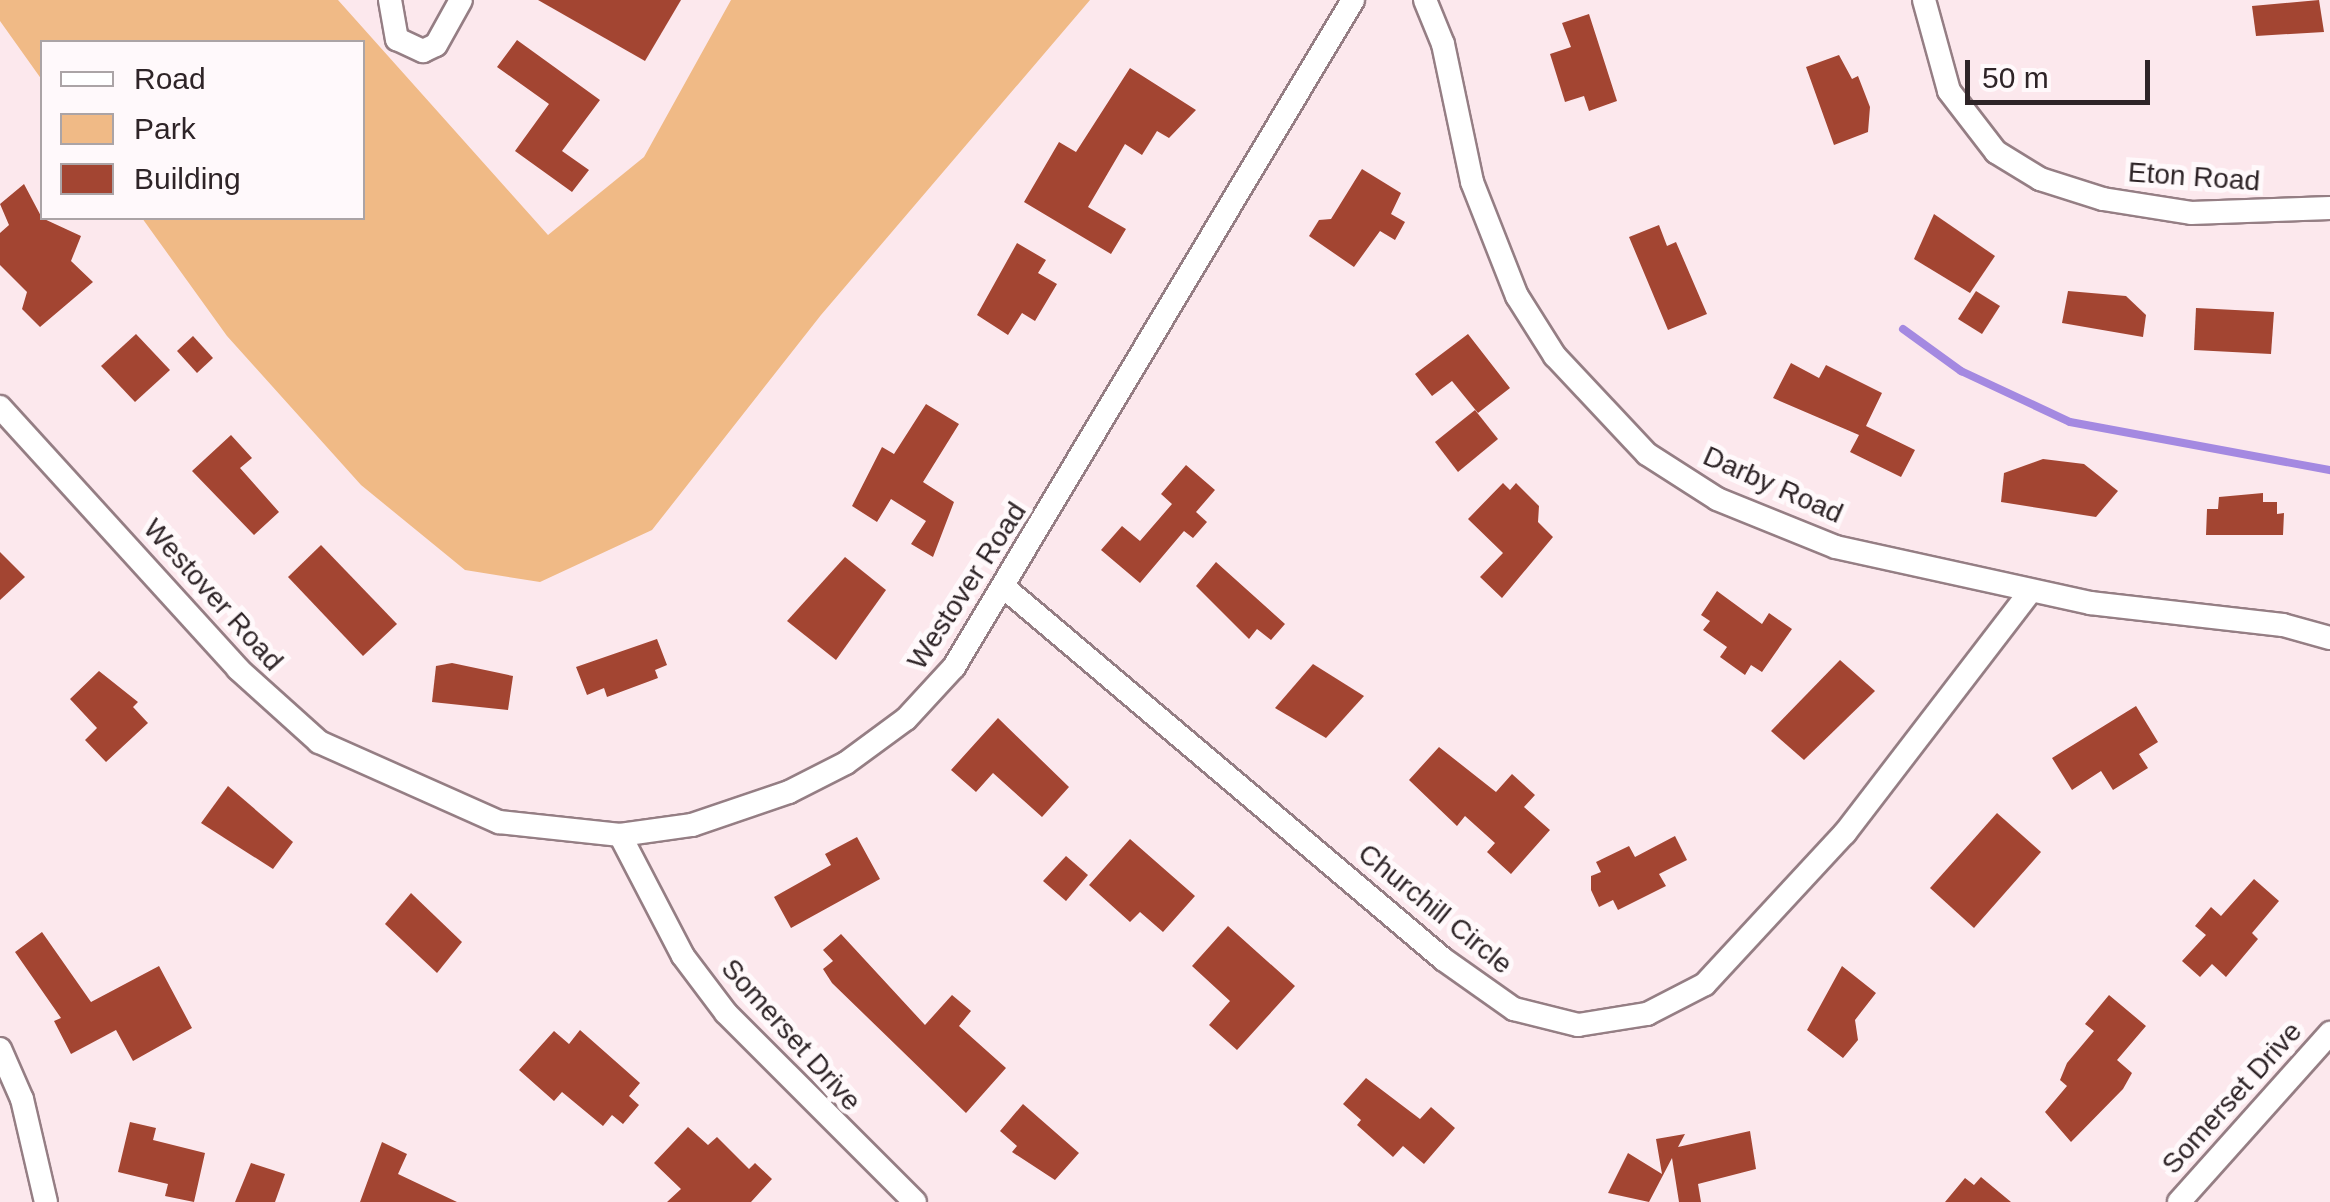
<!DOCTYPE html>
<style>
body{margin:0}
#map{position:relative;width:2330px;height:1202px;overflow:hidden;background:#fce8ed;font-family:Arial,sans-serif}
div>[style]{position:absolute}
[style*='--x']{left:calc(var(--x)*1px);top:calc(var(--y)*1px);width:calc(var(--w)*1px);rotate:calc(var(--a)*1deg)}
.green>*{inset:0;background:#f0ba86}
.stream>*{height:8px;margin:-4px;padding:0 4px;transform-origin:4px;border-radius:4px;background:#a489e1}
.building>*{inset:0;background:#a34532}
.roads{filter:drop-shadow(2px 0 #957e84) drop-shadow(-2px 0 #957e84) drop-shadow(0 2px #957e84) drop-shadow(0 -2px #957e84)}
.minor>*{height:22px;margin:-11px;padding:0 11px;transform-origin:11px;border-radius:11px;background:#fff}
span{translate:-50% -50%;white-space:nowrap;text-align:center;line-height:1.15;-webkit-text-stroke:10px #fff9fb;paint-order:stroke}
.street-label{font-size:28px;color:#2e2427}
.legend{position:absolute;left:40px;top:40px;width:325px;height:180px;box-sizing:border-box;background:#fff9fb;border:2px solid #aba4a6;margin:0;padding:12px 18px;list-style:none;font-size:30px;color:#2e2427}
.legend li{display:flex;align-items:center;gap:20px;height:50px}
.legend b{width:50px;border:2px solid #aba4a6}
.scale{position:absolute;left:1965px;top:60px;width:185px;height:45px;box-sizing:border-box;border:5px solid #2e2427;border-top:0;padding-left:12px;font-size:30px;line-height:35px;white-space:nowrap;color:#2e2427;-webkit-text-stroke:8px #fff9fb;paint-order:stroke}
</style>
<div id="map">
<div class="green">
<div style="clip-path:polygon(0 0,338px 0,548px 235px,644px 157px,731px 0,1090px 0,821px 315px,652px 530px,540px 582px,465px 570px,361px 485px,227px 336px,142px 218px,362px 218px,362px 42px,42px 42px,42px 80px,0 21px)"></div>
</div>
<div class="stream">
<div style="--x:1903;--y:329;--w:72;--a:35.9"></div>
<div style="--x:1961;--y:371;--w:120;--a:25.1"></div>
<div style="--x:2070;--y:422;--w:264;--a:10.5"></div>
</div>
<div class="building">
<div style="clip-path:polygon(538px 0,681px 0,645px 61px)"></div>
<div style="clip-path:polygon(2319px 0,2324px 32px,2256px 36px,2252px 6px)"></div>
<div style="clip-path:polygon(1589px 14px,1617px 101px,1589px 111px,1584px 96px,1565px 102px,1550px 54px,1571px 47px,1562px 23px)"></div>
<div style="clip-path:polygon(517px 40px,600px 100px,562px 151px,589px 170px,572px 192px,515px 151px,549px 104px,497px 67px)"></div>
<div style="clip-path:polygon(1839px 55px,1852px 79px,1858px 76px,1870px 107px,1868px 132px,1834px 145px,1806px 67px)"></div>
<div style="clip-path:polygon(1130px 68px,1196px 110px,1169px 138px,1157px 131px,1142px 155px,1125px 144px,1088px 207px,1126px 229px,1111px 254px,1024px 202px,1059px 142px,1076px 152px)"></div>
<div style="clip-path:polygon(1362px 169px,1401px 193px,1391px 214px,1405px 222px,1395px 240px,1380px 231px,1354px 267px,1309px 236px,1319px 220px,1331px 219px)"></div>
<div style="clip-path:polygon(24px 184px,42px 218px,81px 236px,71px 261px,93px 282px,40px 327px,22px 309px,27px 292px,0 265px,0 233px,9px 225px,0 204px)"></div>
<div style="clip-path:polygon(1934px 214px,1995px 256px,1970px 293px,1914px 259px)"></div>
<div style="clip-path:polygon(1659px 225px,1667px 246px,1676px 242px,1707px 314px,1668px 330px,1629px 237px)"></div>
<div style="clip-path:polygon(1017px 243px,1046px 260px,1038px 273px,1057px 284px,1035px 321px,1022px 313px,1008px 335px,977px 315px)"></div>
<div style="clip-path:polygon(1976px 291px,2000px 306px,1982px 334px,1958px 319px)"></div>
<div style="clip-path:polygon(2068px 291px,2126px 296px,2146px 315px,2143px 337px,2062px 323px)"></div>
<div style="clip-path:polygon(2196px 308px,2274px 312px,2271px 354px,2194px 350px)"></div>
<div style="clip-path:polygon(136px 334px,170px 370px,135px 402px,101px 366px)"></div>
<div style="clip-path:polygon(1468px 334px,1510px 388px,1478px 413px,1452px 381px,1432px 396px,1415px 374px)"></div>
<div style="clip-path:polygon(193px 336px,213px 358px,197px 373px,177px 351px)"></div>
<div style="clip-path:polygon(1791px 363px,1819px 378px,1826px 365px,1882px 393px,1866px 426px,1915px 450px,1901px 477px,1850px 452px,1859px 435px,1773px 398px)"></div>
<div style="clip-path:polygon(926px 404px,959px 424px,923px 482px,954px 502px,933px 557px,911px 544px,926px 521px,891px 499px,877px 522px,852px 506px,882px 447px,894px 454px)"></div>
<div style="clip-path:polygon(1475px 410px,1498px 439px,1458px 472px,1435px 442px)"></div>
<div style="clip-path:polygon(231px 435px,252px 458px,240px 468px,279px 512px,254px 535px,192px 471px)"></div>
<div style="clip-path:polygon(2043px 459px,2084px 464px,2118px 491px,2096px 517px,2001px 502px,2004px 473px)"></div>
<div style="clip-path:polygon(1186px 465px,1215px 490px,1196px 512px,1207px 522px,1193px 538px,1184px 531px,1140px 583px,1101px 550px,1122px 526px,1140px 541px,1172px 504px,1161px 494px)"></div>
<div style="clip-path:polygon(1503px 483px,1510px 490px,1516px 483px,1539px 506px,1538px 522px,1553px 537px,1502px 598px,1480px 577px,1503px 553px,1468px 519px)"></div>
<div style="clip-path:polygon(2263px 493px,2263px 502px,2277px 502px,2277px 514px,2284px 513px,2283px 535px,2206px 535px,2207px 509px,2218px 509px,2219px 497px)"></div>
<div style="clip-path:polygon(321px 545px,397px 624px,363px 656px,288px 577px)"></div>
<div style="clip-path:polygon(0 552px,25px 577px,0 600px)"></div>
<div style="clip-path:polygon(845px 557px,886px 590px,836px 660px,787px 621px)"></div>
<div style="clip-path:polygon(1216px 562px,1285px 624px,1271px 640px,1257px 629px,1249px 639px,1196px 586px)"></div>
<div style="clip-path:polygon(1717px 591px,1762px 624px,1769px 613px,1792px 629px,1762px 672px,1751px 665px,1745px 675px,1720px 657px,1727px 647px,1703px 630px,1710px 621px,1701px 615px)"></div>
<div style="clip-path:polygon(657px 639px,667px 665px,655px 670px,658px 678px,607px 697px,604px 688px,587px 695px,576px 667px)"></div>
<div style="clip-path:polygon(1840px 660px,1875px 691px,1804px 760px,1771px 731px)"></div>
<div style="clip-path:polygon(452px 663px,513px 676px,508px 710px,432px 702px,436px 666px)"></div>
<div style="clip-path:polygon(1313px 664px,1364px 696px,1326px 738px,1275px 708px)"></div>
<div style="clip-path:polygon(99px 671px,138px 702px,133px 707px,148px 723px,106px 762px,85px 740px,97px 728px,70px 699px)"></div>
<div style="clip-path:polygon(2136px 706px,2158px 742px,2139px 754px,2148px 768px,2113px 790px,2101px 771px,2072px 790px,2052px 758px)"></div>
<div style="clip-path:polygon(998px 718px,1069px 787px,1042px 817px,993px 773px,976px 792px,951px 770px)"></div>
<div style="clip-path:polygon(1439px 747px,1496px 792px,1512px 774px,1535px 795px,1524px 807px,1550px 830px,1511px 874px,1487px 852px,1495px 843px,1465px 816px,1457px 826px,1409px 780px)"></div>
<div style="clip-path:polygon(228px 786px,293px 842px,273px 869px,201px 823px)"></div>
<div style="clip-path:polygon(1997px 813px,2041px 852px,1974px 928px,1930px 888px)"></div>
<div style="clip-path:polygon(1675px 836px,1687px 860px,1659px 874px,1666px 886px,1618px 910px,1613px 900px,1599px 907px,1591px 890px,1591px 876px,1601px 872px,1596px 862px,1629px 846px,1635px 857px)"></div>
<div style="clip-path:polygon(857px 837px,880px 879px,791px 928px,774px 897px,831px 865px,825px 854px)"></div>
<div style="clip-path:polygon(1130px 839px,1195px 896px,1163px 932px,1140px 912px,1130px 922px,1089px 885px)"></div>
<div style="clip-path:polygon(1066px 856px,1088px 875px,1066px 901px,1043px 881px)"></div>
<div style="clip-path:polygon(2254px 879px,2279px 901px,2252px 933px,2258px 939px,2226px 977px,2212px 964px,2200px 977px,2182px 961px,2206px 935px,2195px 926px,2211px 907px,2221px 916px)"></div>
<div style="clip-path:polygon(411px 893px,462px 942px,437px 973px,385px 924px)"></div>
<div style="clip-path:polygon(1228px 926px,1295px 986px,1237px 1050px,1209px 1025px,1230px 1001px,1192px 966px)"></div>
<div style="clip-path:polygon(42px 932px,91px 1002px,159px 966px,192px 1028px,133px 1061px,116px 1030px,71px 1054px,54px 1021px,61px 1018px,15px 952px)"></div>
<div style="clip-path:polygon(841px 934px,925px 1025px,952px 995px,971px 1011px,959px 1026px,1006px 1068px,966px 1113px,832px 983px,823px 969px,833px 961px,823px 950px)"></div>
<div style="clip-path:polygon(1842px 966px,1876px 993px,1855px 1020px,1858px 1040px,1843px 1058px,1807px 1030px)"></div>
<div style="clip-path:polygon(2109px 995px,2146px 1026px,2117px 1060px,2132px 1073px,2123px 1089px,2071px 1142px,2045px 1112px,2067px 1086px,2060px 1080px,2067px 1063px,2094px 1031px,2085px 1024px)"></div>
<div style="clip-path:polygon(580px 1030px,640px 1083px,629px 1096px,639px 1105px,623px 1124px,612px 1115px,603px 1126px,562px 1092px,554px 1101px,519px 1070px,554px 1031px,569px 1044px)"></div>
<div style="clip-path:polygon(1366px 1078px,1420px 1119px,1431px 1107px,1455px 1128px,1424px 1164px,1403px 1146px,1393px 1157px,1357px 1125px,1361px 1120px,1343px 1104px)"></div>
<div style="clip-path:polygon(1023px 1104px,1079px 1153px,1055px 1180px,1012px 1152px,1017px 1146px,1000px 1131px)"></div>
<div style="clip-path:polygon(130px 1122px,156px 1128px,153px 1140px,205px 1153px,194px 1202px,165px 1196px,168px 1184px,118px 1172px)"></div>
<div style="clip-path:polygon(688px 1127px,708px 1145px,717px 1137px,749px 1169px,755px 1163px,772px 1179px,751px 1202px,667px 1202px,681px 1189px,654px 1163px)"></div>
<div style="clip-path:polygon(1750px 1131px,1756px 1169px,1698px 1184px,1701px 1202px,1679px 1202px,1672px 1158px,1649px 1202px,1608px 1193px,1628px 1153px,1662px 1174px,1656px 1139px,1685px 1134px,1678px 1147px)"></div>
<div style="clip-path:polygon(382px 1142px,407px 1154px,398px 1174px,457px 1202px,360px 1202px)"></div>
<div style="clip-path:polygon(251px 1163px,285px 1174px,275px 1202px,235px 1202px)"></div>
<div style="clip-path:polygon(1981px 1177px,2011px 1202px,1945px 1202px,1965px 1178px,1974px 1185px)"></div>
</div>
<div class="roads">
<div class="minor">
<div style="--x:390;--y:0;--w:40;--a:80"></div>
<div style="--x:397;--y:39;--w:29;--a:25"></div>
<div style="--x:423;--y:51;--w:14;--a:-25"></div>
<div style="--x:436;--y:45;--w:51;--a:-60.9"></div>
<div style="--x:1425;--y:0;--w:48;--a:67.8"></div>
<div style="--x:1443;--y:44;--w:141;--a:78.1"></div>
<div style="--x:1472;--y:182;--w:123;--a:68.5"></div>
<div style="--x:1517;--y:296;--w:71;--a:57.7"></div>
<div style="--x:1555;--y:356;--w:134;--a:46.8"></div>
<div style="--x:1647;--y:454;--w:83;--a:32.7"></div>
<div style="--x:1717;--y:499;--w:128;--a:22"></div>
<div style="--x:1836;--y:547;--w:260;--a:12.4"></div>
<div style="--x:2090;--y:603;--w:194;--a:6.5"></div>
<div style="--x:2283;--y:625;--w:49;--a:15.5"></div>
<div style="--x:1924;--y:0;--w:94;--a:74.6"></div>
<div style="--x:1949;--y:91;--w:77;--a:52.4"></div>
<div style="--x:1996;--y:152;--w:52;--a:31.5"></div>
<div style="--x:2040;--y:179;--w:66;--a:17.6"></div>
<div style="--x:2103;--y:199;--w:89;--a:9"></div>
<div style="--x:2191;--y:213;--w:139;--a:-2.1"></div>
<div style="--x:0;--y:407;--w:354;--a:47.7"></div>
<div style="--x:238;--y:669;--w:109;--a:42"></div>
<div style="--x:319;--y:742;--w:197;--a:24"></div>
<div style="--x:499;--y:822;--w:122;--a:6.1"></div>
<div style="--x:620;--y:835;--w:73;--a:-7.9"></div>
<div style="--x:692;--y:825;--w:102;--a:-18.8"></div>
<div style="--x:789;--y:792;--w:64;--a:-27"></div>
<div style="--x:846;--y:763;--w:74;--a:-36.3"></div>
<div style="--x:906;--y:719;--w:71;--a:-47.3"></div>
<div style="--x:954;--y:667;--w:777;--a:-59.11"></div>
<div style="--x:1006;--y:589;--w:573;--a:40.25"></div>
<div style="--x:1443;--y:959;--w:87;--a:35.2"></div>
<div style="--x:1514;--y:1009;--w:66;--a:14"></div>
<div style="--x:1578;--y:1025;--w:70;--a:-9.1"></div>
<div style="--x:1647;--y:1014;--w:65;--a:-27.3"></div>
<div style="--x:1705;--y:984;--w:206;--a:-47.2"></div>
<div style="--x:1845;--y:833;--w:304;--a:-52.5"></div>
<div style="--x:620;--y:835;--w:136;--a:62.5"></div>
<div style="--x:683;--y:956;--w:71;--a:53"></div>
<div style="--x:726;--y:1013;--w:267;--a:45"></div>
<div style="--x:0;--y:1049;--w:55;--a:66.3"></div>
<div style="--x:22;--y:1099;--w:106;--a:76.9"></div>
<div style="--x:2179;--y:1202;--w:227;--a:-48.2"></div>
</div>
</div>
<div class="street-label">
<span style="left:2194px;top:177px;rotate:4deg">Eton Road</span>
<span style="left:1773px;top:485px;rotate:24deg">Darby Road</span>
<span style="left:967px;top:586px;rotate:-57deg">Westover Road</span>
<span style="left:213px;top:595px;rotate:48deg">Westover Road</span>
<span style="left:1435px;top:909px;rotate:39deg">Churchill Circle</span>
<span style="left:791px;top:1035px;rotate:48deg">Somerset Drive</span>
<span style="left:2232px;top:1098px;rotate:-48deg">Somerset Drive</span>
</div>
<ul class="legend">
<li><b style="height:12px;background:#fff"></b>Road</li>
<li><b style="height:28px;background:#f0ba86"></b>Park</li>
<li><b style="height:28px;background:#a34532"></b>Building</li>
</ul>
<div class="scale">50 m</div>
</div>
